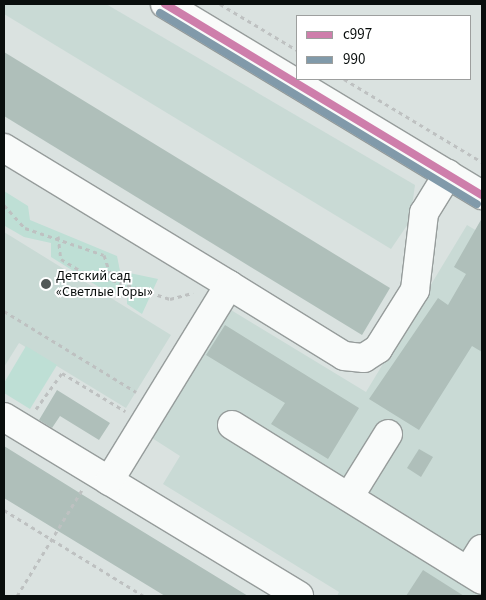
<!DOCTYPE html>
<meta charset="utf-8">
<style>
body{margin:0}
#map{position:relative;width:486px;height:600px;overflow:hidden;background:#dae2e0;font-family:"Source Sans 3",sans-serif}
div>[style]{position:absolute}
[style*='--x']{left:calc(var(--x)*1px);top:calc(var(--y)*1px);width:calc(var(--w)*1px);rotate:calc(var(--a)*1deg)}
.built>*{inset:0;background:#c9dad5}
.green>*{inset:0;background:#bedfd5}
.building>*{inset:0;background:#afbfba}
.path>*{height:3px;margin-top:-1.5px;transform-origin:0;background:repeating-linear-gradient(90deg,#bec1c1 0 4px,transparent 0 8px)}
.roads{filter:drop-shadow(1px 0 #969c9b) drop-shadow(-1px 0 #969c9b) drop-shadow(0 1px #969c9b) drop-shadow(0 -1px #969c9b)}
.minor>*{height:28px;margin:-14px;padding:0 14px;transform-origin:14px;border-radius:14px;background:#f9fbfa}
.bus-1>*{height:8px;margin:-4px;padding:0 4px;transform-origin:4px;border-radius:4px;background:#ce7eab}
.bus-2>*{height:8px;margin:-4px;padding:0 4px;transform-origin:4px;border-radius:4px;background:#819aaa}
.dots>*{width:14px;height:14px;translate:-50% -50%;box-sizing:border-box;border:2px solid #fff;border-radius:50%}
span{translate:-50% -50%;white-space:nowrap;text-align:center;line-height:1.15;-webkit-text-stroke:4px #fff;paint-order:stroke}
.poi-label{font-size:14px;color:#090e0d}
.left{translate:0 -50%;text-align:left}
.frame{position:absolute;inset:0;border:5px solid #090e0d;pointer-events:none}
.legend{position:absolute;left:296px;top:15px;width:175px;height:65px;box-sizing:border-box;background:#fff;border:1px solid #9d9f9e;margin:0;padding:6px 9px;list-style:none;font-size:15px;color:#090e0d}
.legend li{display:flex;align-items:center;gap:10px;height:25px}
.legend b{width:25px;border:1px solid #9d9f9e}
</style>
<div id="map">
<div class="built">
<div style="clip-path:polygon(4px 4px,106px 4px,415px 185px,410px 221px,391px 249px,4px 14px)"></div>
<div style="clip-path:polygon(467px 225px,482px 234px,482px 596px,337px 596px,339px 592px,163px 484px,180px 456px,152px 438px,231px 310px,366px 392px)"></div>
<div style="clip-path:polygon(4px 232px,171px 335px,126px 408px,19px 343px,4px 367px)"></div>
</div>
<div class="green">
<div style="clip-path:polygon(4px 191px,28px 206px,30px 220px,117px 256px,120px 271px,158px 279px,142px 314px,127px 304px,127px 295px,107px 292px,51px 257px,51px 243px,24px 237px,5px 226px)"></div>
<div style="clip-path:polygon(26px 346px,57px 365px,30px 409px,4px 393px,4px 383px)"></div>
</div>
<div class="building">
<div style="clip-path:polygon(4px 52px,390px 288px,362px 335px,4px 116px)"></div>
<div style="clip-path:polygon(482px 218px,482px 352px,472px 346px,419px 430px,369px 399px,438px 298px,448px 305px,466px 274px,454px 267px)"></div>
<div style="clip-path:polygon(225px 325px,359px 408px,328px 459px,271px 424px,285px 403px,206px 355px)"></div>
<div style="clip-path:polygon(57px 390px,110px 423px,99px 440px,60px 416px,52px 428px,39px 420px)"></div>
<div style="clip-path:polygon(4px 446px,83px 495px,248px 596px,165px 596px,4px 498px)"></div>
<div style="clip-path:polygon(419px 449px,433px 457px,421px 477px,407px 468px)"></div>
<div style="clip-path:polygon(423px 570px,464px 596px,406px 596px)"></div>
</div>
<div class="path">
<div style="--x:220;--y:4;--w:90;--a:30.9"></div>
<div style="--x:344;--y:79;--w:161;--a:31"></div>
<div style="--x:4;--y:205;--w:31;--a:48"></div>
<div style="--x:25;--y:228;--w:83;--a:18.9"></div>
<div style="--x:104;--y:255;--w:26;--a:72"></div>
<div style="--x:112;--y:280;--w:61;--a:18.1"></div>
<div style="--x:170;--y:299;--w:24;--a:-15"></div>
<div style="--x:58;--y:236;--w:23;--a:83"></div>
<div style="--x:61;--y:259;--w:33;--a:31"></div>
<div style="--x:89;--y:276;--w:23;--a:10"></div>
<div style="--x:4;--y:311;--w:155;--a:31.5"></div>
<div style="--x:36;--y:409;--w:44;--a:-54.2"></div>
<div style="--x:62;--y:373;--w:74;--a:31.1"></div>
<div style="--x:4;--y:510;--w:164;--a:31.6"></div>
<div style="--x:17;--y:596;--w:124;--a:-58.5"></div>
</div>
<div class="roads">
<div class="minor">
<div style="--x:165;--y:4;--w:370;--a:31.1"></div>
<div style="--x:4;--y:148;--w:263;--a:31.3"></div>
<div style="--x:4;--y:417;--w:345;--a:31.2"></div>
<div style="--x:232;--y:425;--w:294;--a:31.8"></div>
<div style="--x:109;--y:481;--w:230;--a:-58.5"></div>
<div style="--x:229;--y:285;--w:135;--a:31.7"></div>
<div style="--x:344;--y:356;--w:20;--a:6"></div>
<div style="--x:364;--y:358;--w:17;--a:-33"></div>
<div style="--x:378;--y:349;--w:70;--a:-57.9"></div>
<div style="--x:415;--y:290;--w:78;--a:-83.3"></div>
<div style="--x:424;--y:213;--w:46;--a:-58.4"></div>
<div style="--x:349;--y:497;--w:74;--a:-58.2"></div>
<div style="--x:468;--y:571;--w:26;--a:-58"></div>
</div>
</div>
<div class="bus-1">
<div style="--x:165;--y:4;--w:370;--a:31.1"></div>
</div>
<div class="bus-2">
<div style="--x:160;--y:13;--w:370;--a:31.1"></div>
</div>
<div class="dots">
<div style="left:46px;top:284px;background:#525857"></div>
</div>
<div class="poi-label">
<span class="left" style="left:56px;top:284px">Детский сад<br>«Светлые Горы»</span>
</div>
<div class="frame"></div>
<ul class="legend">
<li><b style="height:6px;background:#ce7eab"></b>с997</li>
<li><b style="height:6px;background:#819aaa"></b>990</li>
</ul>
</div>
